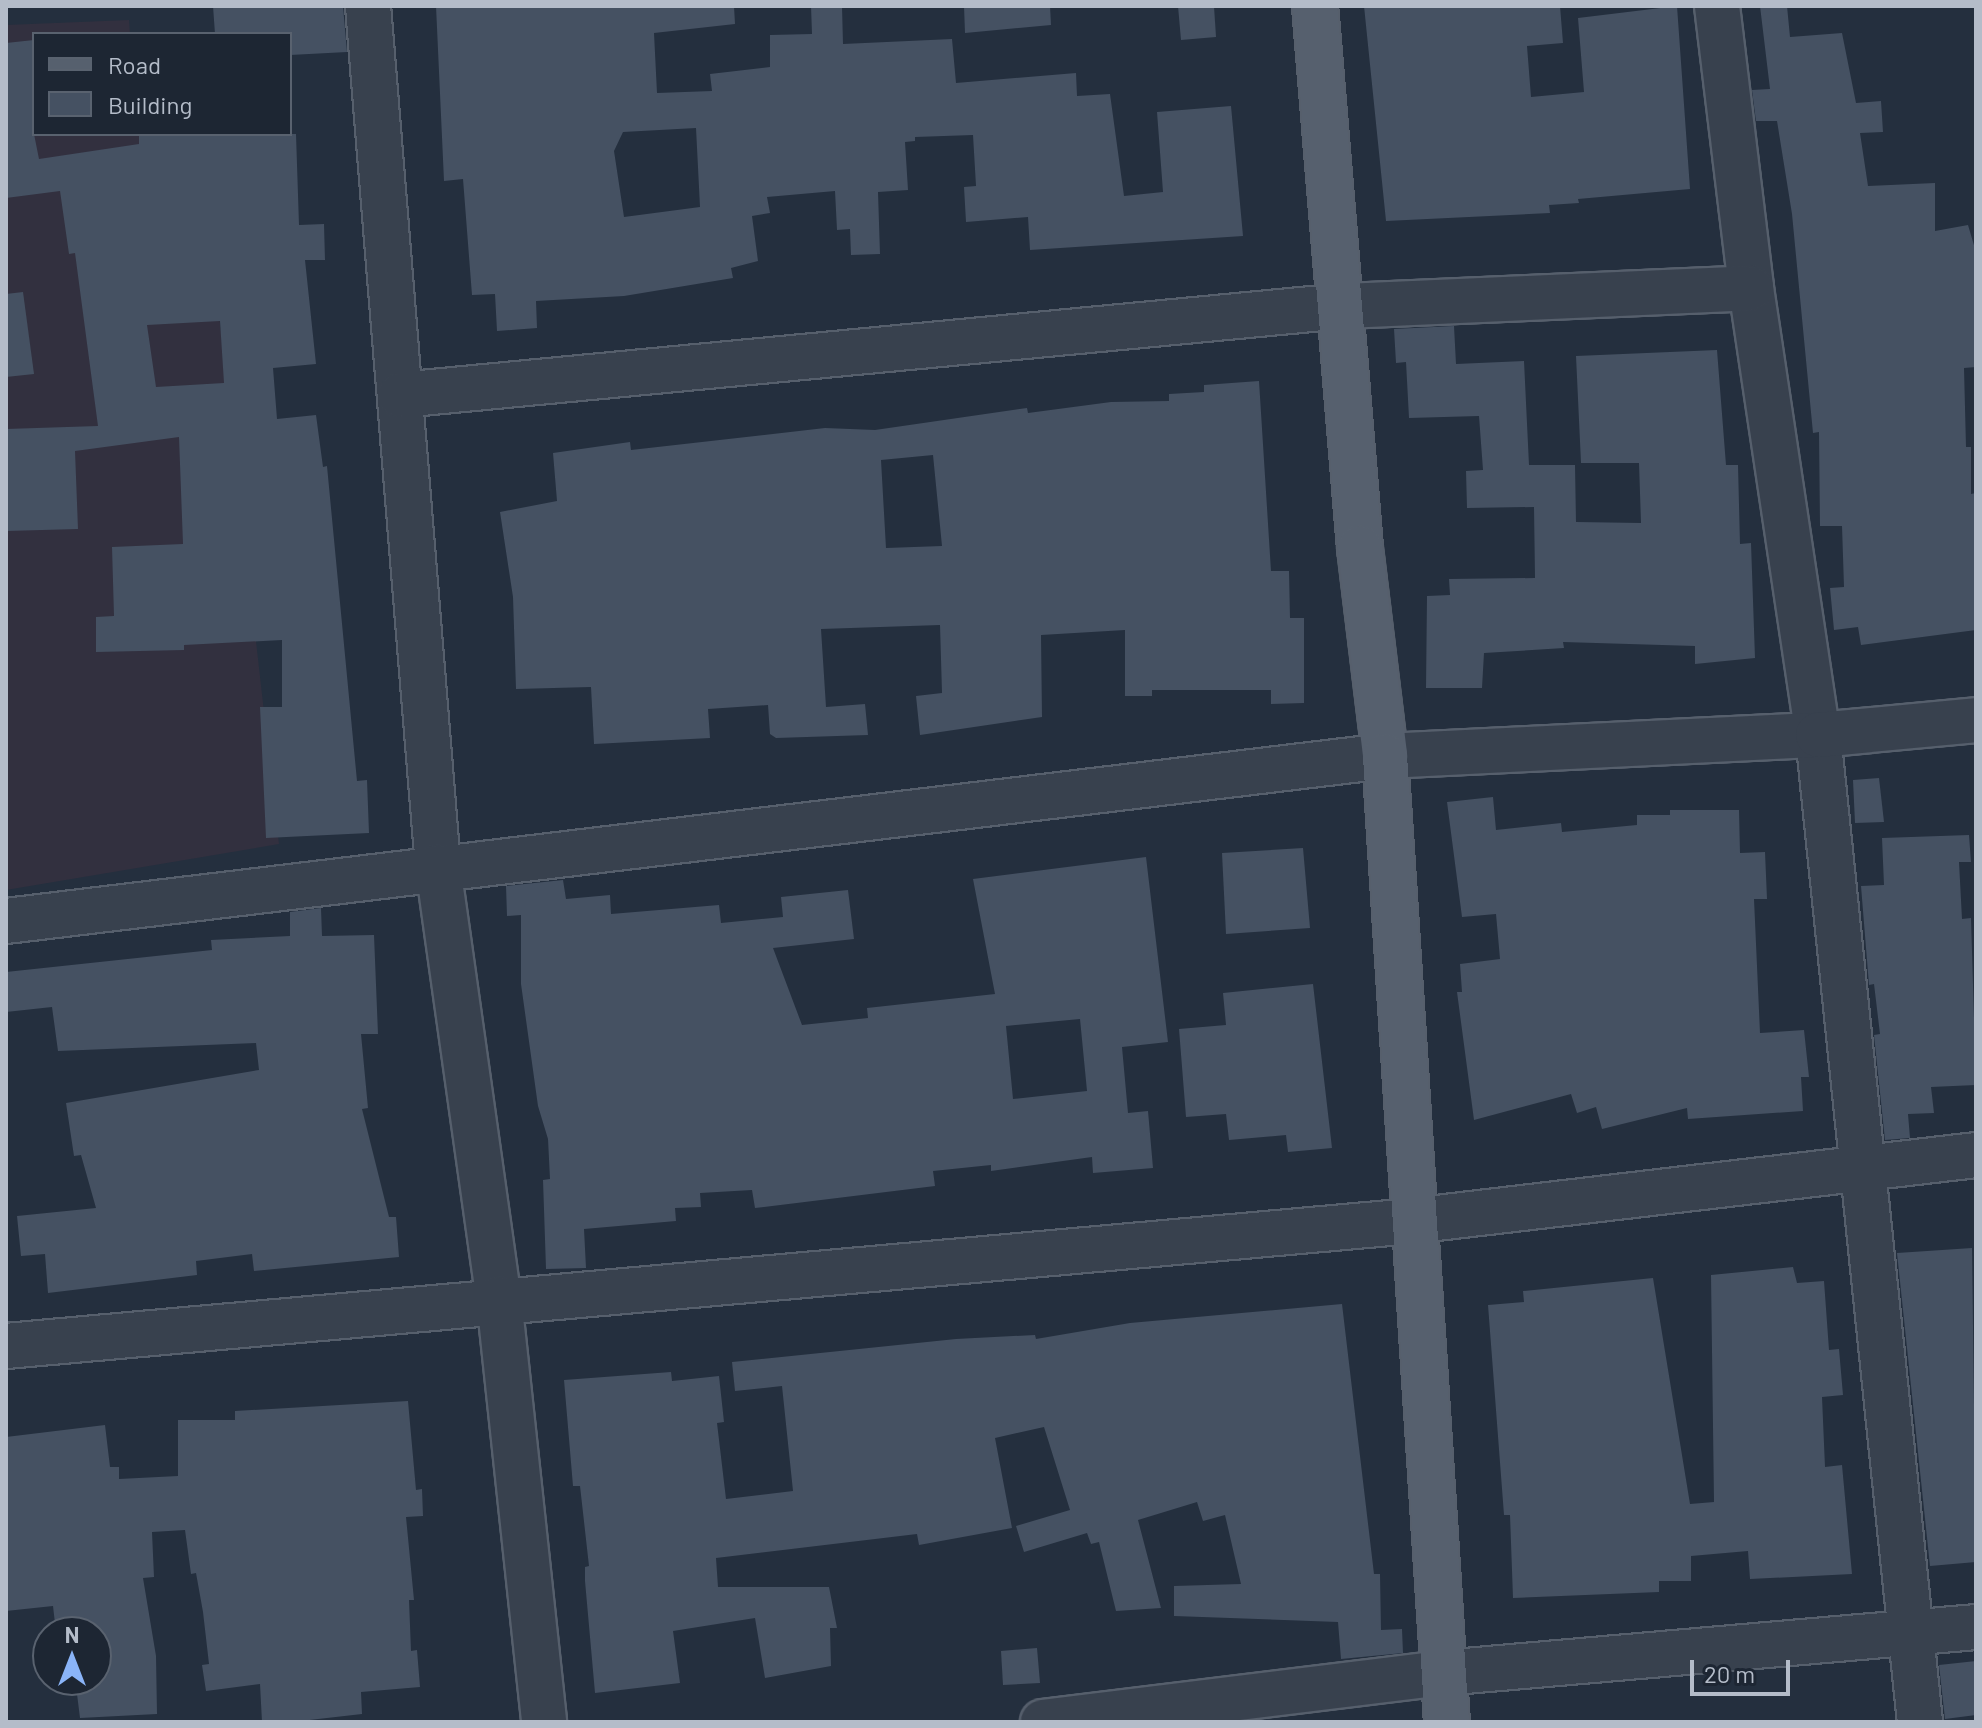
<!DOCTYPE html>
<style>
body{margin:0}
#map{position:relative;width:1982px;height:1728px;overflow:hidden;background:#242f3e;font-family:Barlow,sans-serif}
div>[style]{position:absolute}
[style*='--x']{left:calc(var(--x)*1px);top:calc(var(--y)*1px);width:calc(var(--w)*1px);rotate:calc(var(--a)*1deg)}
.medical>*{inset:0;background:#32303f}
.building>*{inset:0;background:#455162}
.roads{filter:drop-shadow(2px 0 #565f6c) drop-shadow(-2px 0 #565f6c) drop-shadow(0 2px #565f6c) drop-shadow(0 -2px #565f6c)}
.minor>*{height:44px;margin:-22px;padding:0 22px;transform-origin:22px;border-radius:22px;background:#38414e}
.major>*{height:44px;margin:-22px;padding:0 22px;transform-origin:22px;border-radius:22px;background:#56606e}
span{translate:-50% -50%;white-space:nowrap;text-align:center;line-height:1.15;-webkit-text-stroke:6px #1d2633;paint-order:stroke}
.frame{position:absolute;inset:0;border:8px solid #b4bcc9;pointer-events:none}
.legend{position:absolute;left:32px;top:32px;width:260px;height:104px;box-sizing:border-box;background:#1d2633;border:2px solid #59626f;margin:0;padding:10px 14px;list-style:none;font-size:24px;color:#b4bcc9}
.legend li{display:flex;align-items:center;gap:16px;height:40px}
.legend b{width:40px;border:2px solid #59626f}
.north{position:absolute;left:32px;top:1616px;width:80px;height:80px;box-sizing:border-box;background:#1d2633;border:2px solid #59626f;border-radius:50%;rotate:0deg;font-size:22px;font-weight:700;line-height:32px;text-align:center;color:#b4bcc9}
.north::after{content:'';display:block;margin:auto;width:28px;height:36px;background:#8ab4f8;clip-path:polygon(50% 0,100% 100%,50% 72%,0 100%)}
.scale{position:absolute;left:1690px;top:1660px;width:100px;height:36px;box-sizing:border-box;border:4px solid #b4bcc9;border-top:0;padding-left:10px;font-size:24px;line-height:28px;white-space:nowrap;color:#b4bcc9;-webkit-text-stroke:6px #1d2633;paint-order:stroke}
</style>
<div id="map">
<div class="medical">
<div style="clip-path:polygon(129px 20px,130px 34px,34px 34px,34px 134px,139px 134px,148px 247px,211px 244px,279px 844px,6px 890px,6px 25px)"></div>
</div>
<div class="building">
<div style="clip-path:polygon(213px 6px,343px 6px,347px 52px,290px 55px,290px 34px,215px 34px)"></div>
<div style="clip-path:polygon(evenodd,436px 6px,734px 6px,735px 24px,654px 33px,657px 93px,712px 91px,710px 74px,770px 67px,770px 35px,812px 34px,811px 6px,842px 6px,843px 44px,952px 39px,956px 83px,1076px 73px,1077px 96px,1110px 94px,1124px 196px,1163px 192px,1157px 112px,1231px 106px,1243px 236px,1030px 250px,1028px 217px,966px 222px,964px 187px,976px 186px,973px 135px,915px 137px,915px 141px,905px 142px,908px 190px,878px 192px,880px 254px,851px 255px,850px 229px,837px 230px,835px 191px,767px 197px,770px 213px,752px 216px,758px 261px,731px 268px,733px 278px,624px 296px,536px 301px,537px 328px,497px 331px,495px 294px,472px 295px,463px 179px,444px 181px,436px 6px,696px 128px,700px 207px,624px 217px,614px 151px,623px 132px,696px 128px)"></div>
<div style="clip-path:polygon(964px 6px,1050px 6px,1051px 25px,965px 33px)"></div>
<div style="clip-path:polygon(1178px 6px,1214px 6px,1216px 37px,1181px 40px)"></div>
<div style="clip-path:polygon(1364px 6px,1560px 6px,1563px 43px,1527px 46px,1531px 97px,1584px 92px,1578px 18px,1677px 6px,1690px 189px,1578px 199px,1579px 203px,1549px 205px,1550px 213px,1386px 221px)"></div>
<div style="clip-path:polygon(1760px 6px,1787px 6px,1790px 37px,1842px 33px,1856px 103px,1881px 101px,1883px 132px,1860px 133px,1868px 186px,1935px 183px,1935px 231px,1968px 225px,1976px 252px,1976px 367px,1964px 368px,1966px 447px,1971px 447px,1971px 494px,1976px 493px,1976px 630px,1861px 645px,1858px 627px,1834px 630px,1830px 588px,1844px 587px,1842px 526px,1820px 526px,1819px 432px,1813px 433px,1792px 214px,1777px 121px,1756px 121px,1752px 90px,1770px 89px)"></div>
<div style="clip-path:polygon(evenodd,34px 40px,34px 134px,39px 159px,139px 144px,139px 134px,296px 134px,299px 225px,324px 224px,325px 260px,305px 260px,316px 364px,273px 368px,277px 419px,316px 415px,323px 467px,327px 466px,357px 781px,367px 780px,369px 833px,266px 838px,260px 707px,282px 707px,282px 640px,184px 645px,184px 650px,96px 652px,96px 617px,114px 616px,112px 547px,183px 544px,179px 437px,75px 451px,78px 529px,6px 531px,6px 429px,98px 426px,75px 253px,69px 254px,60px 191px,6px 198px,6px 43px,34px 40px,220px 321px,224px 383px,156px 387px,147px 325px,220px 321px)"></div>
<div style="clip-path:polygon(23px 292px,34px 374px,6px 377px,6px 294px)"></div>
<div style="clip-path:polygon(1454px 326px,1456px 364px,1524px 361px,1529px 465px,1575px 465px,1576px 522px,1641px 523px,1639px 463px,1581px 463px,1576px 356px,1717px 350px,1726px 465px,1738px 465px,1740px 544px,1751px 543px,1755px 658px,1695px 664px,1695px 646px,1563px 642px,1564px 648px,1484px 653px,1482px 688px,1426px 688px,1427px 596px,1450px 595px,1449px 579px,1535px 578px,1534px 507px,1467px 508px,1466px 471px,1483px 470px,1479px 416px,1409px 418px,1406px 362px,1396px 363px,1394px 329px)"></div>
<div style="clip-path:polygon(evenodd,1259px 381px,1271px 571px,1289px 571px,1290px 618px,1304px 618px,1304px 703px,1271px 704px,1271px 690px,1152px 690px,1152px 696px,1125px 696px,1125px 630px,1041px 635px,1042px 717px,920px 735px,916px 696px,942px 693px,940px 625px,821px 629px,826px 707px,865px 704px,868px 735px,776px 738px,770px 734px,768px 705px,708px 709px,710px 738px,594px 744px,591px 687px,516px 689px,513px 597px,500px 512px,557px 501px,553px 453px,630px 442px,631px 450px,825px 428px,875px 430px,1027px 408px,1028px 413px,1111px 402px,1169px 401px,1169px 394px,1204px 392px,1204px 385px,1259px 381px,933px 455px,942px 546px,886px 548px,881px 460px,933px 455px)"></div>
<div style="clip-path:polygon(1879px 778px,1884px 822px,1855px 823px,1853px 780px)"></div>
<div style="clip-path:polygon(1493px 797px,1496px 830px,1561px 823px,1562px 832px,1637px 825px,1637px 815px,1670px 815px,1670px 810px,1739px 810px,1740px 853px,1765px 852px,1767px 899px,1754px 899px,1760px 1033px,1804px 1030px,1809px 1077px,1801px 1077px,1803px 1111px,1688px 1119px,1687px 1108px,1602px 1129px,1596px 1107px,1577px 1113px,1571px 1094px,1474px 1120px,1457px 992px,1462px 992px,1460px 964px,1500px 959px,1496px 914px,1462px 917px,1447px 802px)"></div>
<div style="clip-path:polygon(1969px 835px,1971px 862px,1959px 862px,1962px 919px,1971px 918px,1976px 1085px,1931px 1087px,1934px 1113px,1908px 1114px,1910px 1138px,1885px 1140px,1874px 1035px,1880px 1034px,1874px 984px,1869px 985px,1861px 886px,1884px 885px,1882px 838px)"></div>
<div style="clip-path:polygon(1303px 848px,1310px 928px,1226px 934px,1222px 853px)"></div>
<div style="clip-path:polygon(evenodd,1146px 857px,1168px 1042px,1122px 1047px,1128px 1113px,1148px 1111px,1153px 1168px,1093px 1173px,1092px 1157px,991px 1171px,991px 1165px,933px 1171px,935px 1186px,755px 1208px,752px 1190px,700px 1193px,701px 1207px,675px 1208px,676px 1221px,584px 1229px,586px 1268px,546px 1269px,543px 1180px,550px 1179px,548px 1139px,538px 1106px,521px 984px,521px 915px,507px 916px,506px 886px,563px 880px,566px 899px,610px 895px,611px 914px,719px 905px,721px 923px,783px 917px,781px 897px,848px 890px,854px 939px,773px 948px,802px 1025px,868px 1018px,867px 1008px,995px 994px,973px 879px,1146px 857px,1080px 1019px,1087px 1091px,1013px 1099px,1006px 1026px,1080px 1019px)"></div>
<div style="clip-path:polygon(321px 908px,322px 936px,374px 935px,378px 1034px,361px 1034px,368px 1108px,362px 1109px,389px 1217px,396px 1217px,399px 1257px,254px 1271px,252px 1254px,196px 1261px,197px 1275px,48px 1293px,45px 1254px,21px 1256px,17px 1216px,96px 1208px,81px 1155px,74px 1156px,66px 1103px,259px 1070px,256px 1043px,58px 1051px,52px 1007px,6px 1012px,6px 972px,212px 950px,211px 940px,290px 936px,290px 912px)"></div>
<div style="clip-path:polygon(1313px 984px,1332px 1148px,1288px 1152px,1286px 1135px,1229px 1140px,1226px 1114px,1186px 1117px,1179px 1029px,1226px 1025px,1223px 993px)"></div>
<div style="clip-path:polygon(1972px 1248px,1976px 1562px,1930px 1566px,1897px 1253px)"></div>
<div style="clip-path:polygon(1793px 1267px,1797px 1283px,1824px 1281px,1829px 1350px,1839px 1349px,1843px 1395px,1822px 1397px,1825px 1467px,1842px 1465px,1852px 1574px,1750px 1579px,1748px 1551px,1691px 1556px,1691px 1581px,1659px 1581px,1659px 1592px,1513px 1598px,1510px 1515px,1504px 1515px,1488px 1305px,1524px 1302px,1523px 1291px,1653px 1278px,1690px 1504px,1714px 1502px,1711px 1275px)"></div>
<div style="clip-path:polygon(1342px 1304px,1374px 1574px,1380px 1574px,1381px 1630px,1402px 1629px,1403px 1653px,1341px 1659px,1338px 1622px,1174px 1616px,1174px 1586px,1241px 1584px,1225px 1515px,1203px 1521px,1197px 1502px,1138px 1520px,1161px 1608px,1116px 1611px,1099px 1542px,1091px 1544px,1087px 1533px,1024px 1552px,1016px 1526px,1070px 1510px,1044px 1427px,995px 1438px,1012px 1528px,919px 1545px,917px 1534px,716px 1558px,718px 1587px,829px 1587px,837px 1628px,830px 1628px,831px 1666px,765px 1678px,755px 1618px,673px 1631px,680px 1683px,595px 1693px,585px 1581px,585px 1567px,589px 1566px,580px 1486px,573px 1486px,564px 1380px,671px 1372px,672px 1381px,719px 1376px,724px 1422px,717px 1423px,726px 1499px,793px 1491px,782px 1386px,735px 1391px,732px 1362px,956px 1339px,1035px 1335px,1036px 1339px,1130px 1323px)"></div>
<div style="clip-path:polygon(408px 1401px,416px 1490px,422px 1489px,423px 1516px,406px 1517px,414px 1600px,409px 1600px,411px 1651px,417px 1650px,420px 1687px,361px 1692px,362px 1714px,292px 1722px,262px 1722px,260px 1684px,206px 1691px,202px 1665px,209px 1664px,203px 1612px,196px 1573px,191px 1574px,185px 1530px,152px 1532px,154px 1577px,143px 1578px,156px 1656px,157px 1714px,80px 1718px,77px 1694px,64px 1695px,62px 1680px,96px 1680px,96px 1632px,56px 1632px,53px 1606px,6px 1611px,6px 1437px,105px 1425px,110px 1467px,119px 1467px,119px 1479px,178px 1476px,178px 1420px,235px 1420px,235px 1411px)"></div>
<div style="clip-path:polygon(1037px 1648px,1040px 1683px,1003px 1685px,1001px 1651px)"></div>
<div style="clip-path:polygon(1976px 1661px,1976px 1715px,1945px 1719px,1939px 1665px)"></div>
</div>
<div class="roads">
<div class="minor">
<div style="--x:368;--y:6;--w:864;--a:85.35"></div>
<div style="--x:438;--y:867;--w:436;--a:82"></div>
<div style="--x:499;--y:1299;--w:425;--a:83.9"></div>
<div style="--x:1717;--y:6;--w:284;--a:83.1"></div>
<div style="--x:1751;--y:288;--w:452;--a:81.5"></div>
<div style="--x:1818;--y:735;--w:992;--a:84.1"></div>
<div style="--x:400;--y:395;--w:948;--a:-5.39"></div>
<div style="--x:1344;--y:306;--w:407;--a:-2.5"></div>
<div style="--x:6;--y:921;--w:1389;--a:-6.82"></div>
<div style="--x:1385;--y:756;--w:434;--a:-2.8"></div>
<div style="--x:1818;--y:735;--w:159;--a:-5.4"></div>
<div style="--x:6;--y:1346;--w:1411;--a:-5.08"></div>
<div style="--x:1411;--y:1221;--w:569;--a:-6.66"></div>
<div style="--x:1043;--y:1722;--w:402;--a:-7"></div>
<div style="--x:1442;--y:1673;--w:536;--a:-4.92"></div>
</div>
<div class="major">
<div style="--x:1315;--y:6;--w:544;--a:85.25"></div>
<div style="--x:1360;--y:548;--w:209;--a:83.1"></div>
<div style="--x:1385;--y:756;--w:968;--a:86.33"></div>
</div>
</div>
<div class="frame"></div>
<ul class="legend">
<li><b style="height:10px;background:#56606e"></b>Road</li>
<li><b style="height:22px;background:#455162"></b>Building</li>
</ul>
<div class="north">N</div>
<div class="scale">20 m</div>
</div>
